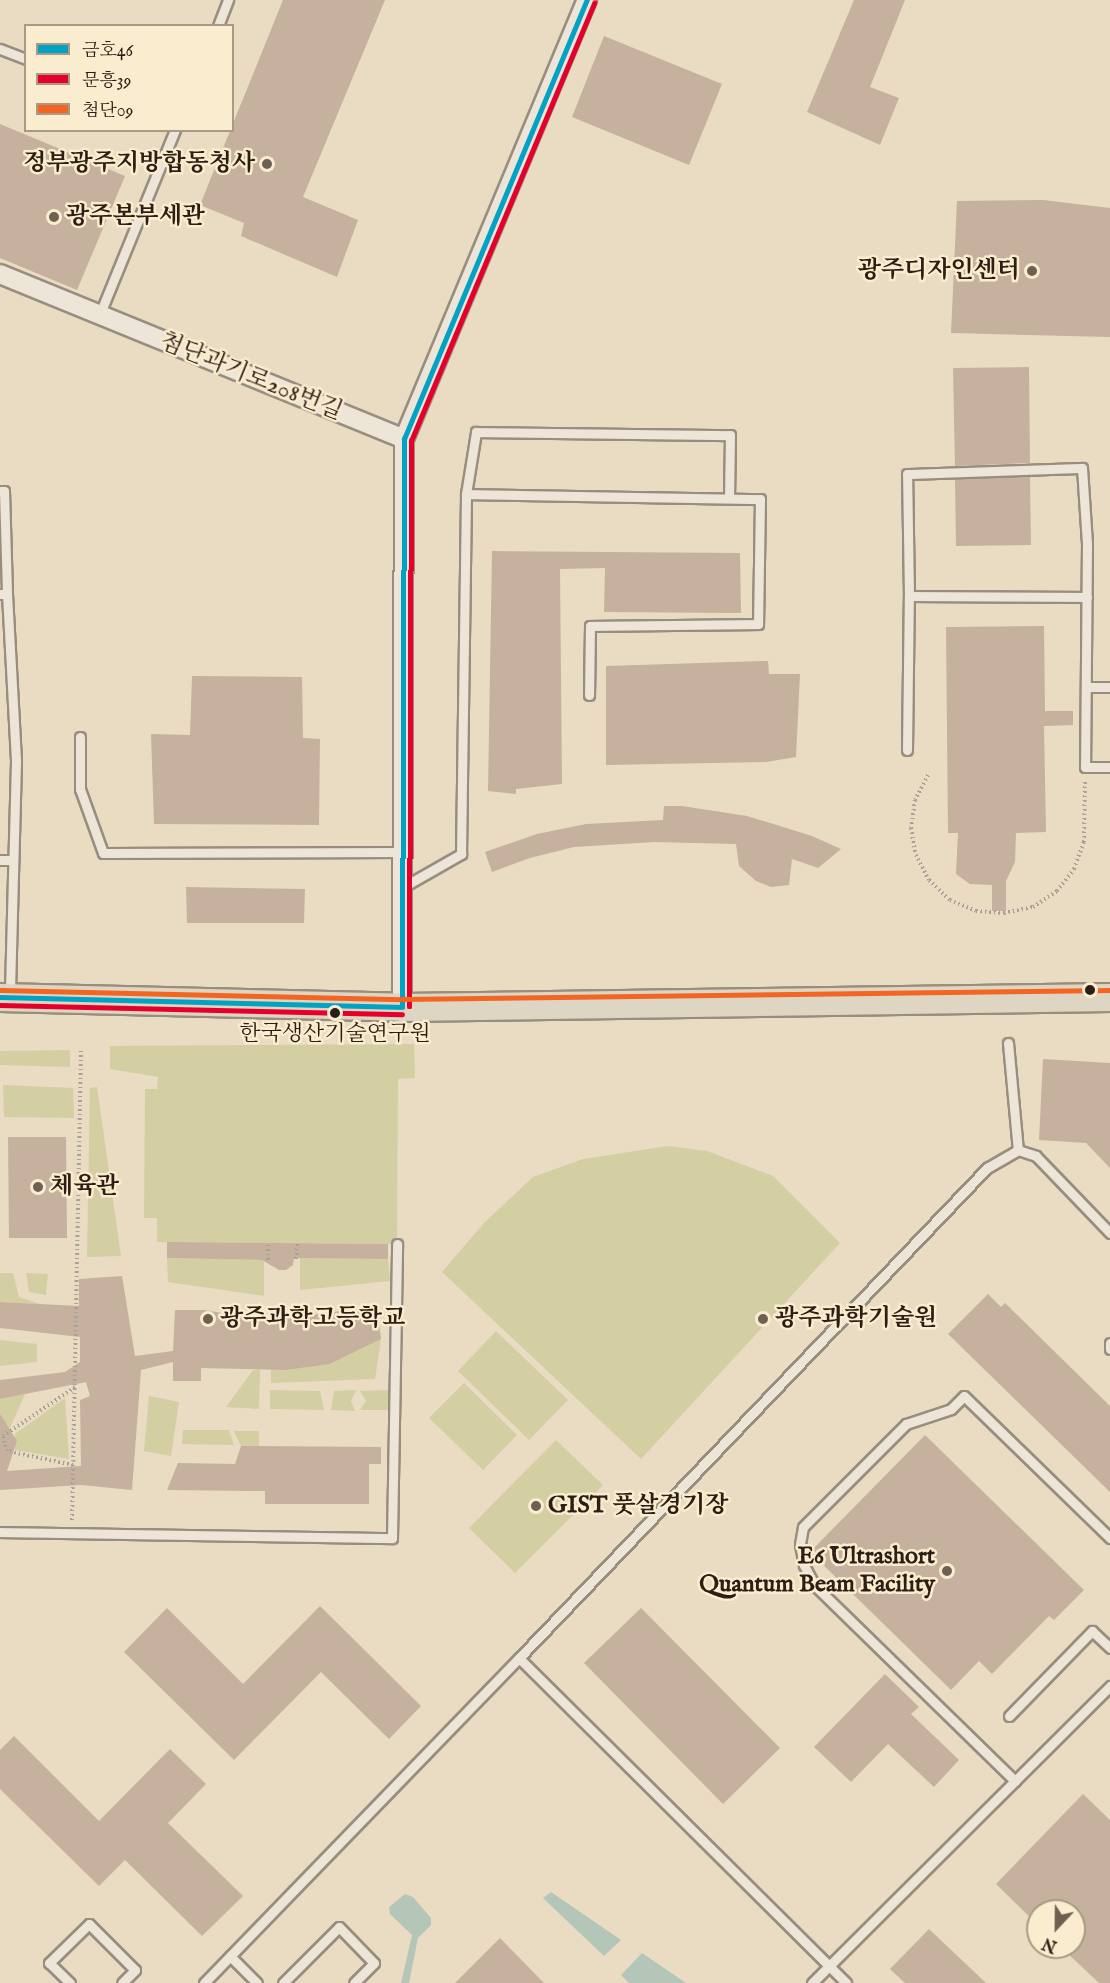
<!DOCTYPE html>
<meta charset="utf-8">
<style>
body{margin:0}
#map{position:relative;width:1110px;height:1983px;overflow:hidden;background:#e9dcc2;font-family:"IM FELL English","Noto Serif KR",serif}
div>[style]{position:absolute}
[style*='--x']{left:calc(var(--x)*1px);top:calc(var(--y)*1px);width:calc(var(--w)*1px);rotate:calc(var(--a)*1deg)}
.green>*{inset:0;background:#d4cea3}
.water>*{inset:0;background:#b4c6b7}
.building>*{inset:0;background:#c5b19e}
.path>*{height:4px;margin-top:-2px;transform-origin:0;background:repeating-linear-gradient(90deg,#a8a198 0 1.5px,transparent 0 4.5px)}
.roads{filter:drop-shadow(2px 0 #978e7e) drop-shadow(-2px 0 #978e7e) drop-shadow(0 2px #978e7e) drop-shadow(0 -2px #978e7e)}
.lane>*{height:9px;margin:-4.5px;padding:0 4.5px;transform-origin:4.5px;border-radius:4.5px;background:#ece5d8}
.street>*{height:18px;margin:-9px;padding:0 9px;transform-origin:9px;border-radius:9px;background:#ece5d8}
.primary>*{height:27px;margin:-13.5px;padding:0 13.5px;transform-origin:13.5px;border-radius:13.5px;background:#dfd5c3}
.bus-1>*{height:4.5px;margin:-2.25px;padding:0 2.25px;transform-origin:2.25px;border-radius:2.25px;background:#02a2c5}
.bus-2>*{height:4.5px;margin:-2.25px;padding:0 2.25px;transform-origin:2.25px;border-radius:2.25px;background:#e4002b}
.bus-3>*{height:4.5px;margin:-2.25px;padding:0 2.25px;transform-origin:2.25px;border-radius:2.25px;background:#f26522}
.dots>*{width:16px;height:16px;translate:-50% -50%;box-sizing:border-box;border:3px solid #faecce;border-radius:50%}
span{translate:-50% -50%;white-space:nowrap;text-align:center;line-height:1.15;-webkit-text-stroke:5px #faecce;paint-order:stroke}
.bus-label{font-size:22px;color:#2c1e15}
.poi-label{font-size:24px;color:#2c1e15;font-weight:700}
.right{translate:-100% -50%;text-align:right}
.left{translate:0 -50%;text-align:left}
.street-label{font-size:24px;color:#2c1e15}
.legend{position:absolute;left:24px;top:24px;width:210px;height:108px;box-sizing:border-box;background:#faecce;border:2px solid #a89a84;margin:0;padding:8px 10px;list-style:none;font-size:18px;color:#2c1e15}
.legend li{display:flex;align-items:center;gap:12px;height:30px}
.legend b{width:30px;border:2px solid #a89a84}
.north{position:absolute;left:1026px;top:1899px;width:60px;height:60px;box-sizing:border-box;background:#faecce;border:2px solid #a89a84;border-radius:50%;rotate:202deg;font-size:16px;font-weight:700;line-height:24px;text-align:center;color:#2c1e15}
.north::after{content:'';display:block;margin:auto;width:21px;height:27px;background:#6e6052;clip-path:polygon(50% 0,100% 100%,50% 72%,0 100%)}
</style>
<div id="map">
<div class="green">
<div style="clip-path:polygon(414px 1044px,415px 1078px,398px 1079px,397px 1244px,157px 1242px,157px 1218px,144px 1218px,145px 1089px,157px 1089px,158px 1077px,110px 1069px,110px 1046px)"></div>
<div style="clip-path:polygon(70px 1050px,70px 1067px,0 1065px,0 1051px)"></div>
<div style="clip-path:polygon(3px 1085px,73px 1088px,74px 1118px,4px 1117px)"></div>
<div style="clip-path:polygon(97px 1087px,121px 1256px,87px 1257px,90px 1088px)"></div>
<div style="clip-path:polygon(668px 1146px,707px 1151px,773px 1176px,840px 1243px,641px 1459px,442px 1272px,484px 1223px,533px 1177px,583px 1159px)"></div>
<div style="clip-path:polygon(167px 1258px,264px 1260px,264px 1296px,168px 1282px)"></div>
<div style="clip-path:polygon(300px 1258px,388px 1259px,390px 1281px,300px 1290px)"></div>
<div style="clip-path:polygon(0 1273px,13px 1273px,19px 1297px,40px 1304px,0 1302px)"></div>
<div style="clip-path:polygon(26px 1273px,48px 1274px,46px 1295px,29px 1292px)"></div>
<div style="clip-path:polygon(496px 1331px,568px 1400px,529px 1440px,458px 1371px)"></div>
<div style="clip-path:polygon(381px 1339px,375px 1379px,271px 1383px,271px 1370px,330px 1364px)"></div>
<div style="clip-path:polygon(0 1340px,37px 1344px,37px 1362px,0 1366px)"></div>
<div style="clip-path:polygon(253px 1370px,260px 1370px,259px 1409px,226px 1407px)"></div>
<div style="clip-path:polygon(464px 1383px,517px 1435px,483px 1470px,429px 1418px)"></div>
<div style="clip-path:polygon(270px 1390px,320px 1391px,324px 1410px,270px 1409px)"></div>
<div style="clip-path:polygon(356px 1390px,351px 1401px,355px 1411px,331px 1410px,334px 1391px)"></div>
<div style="clip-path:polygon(389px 1390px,389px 1410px,360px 1410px,366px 1401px,360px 1391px)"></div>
<div style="clip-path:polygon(25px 1394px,10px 1428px,0 1427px,0 1399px)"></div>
<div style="clip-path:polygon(149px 1396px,179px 1402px,171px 1456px,144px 1451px)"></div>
<div style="clip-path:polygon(65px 1398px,69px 1459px,15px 1450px,15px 1434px)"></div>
<div style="clip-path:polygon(183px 1430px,229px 1430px,234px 1445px,182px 1444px)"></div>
<div style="clip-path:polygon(234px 1431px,259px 1431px,259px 1447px,241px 1446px)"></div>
<div style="clip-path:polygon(556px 1440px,603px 1485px,515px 1573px,469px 1528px)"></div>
</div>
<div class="water">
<div style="clip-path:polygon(551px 1892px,621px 1940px,604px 1956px,543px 1898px)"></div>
<div style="clip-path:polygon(405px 1894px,413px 1897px,431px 1918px,431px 1925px,418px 1938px,409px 1983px,401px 1983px,412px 1935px,390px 1914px,389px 1907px)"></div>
<div style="clip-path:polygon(642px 1953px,686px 1983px,629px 1983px,621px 1975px)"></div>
</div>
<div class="building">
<div style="clip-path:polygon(283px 0,385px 0,303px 197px,358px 220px,337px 277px,241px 236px,244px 223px,200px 205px)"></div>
<div style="clip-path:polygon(854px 0,905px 0,870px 87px,899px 98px,880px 145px,807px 112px)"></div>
<div style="clip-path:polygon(604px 36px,722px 84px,689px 165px,572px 117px)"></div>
<div style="clip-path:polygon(0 124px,125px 176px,77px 290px,0 258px)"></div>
<div style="clip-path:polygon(1043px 200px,1110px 208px,1110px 337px,951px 333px,957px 201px)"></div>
<div style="clip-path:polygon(1029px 367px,1030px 463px,955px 466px,953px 368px)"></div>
<div style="clip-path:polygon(1030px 477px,1031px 545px,956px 546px,955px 479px)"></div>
<div style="clip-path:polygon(492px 551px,740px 553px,741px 613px,604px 612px,605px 568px,560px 569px,562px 784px,516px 789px,516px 794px,488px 791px)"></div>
<div style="clip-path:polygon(1044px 626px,1045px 711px,1073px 711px,1073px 725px,1044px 726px,1046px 832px,1016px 833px,1015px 862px,1006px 881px,1006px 911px,992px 911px,992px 885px,970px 884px,956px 874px,958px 833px,948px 833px,946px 627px)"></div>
<div style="clip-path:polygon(768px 661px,769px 674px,800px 674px,796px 757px,766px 762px,606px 765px,606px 666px)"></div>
<div style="clip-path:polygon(192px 676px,302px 677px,303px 738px,320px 739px,319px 825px,154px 824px,151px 734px,190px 735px)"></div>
<div style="clip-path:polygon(664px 806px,682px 806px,747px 816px,812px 836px,841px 849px,818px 868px,792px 859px,789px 885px,771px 887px,756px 881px,739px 866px,736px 844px,654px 842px,574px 847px,530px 858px,492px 872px,485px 852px,537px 834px,586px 824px,663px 820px)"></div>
<div style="clip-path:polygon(186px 887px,305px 889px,304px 923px,187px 923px)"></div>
<div style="clip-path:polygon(1043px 1059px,1110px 1063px,1110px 1168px,1086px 1143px,1039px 1140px)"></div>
<div style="clip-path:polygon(8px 1137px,66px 1137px,67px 1238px,9px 1238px)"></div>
<div style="clip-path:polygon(167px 1242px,388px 1244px,388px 1259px,294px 1258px,293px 1265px,286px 1270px,279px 1270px,262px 1260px,167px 1258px)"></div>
<div style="clip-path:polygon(122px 1276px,135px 1356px,173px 1351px,175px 1310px,205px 1310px,233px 1315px,288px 1318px,377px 1306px,381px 1339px,330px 1364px,285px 1370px,201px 1368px,201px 1381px,173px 1381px,173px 1362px,141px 1370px,132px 1490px,81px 1485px,0 1490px,0 1414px,17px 1441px,7px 1471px,81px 1466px,80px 1400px,90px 1396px,86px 1382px,0 1399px,0 1380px,65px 1372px,80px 1362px,80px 1337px,0 1328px,0 1302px,79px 1306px,79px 1279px)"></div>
<div style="clip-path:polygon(988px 1294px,1001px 1307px,1005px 1303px,1110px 1406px,1110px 1492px,948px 1334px)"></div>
<div style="clip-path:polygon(925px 1435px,1084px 1590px,1054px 1620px,1049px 1616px,992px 1674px,979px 1661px,951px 1690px,810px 1552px)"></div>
<div style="clip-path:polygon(241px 1446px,381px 1447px,381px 1464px,369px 1464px,369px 1504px,265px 1504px,265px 1491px,167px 1490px,178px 1463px,235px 1464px)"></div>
<div style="clip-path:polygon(320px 1606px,421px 1706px,389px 1739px,321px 1672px,234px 1760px,124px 1652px,167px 1608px,243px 1684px)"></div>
<div style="clip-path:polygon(641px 1608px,780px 1748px,723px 1804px,584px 1663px)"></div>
<div style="clip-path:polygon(885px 1674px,919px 1707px,911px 1714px,959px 1760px,934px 1787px,888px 1744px,851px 1782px,814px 1747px)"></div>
<div style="clip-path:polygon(14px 1736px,99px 1821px,170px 1749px,206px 1784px,168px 1823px,243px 1896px,202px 1936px,125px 1860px,99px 1886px,0 1789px,0 1750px)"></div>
<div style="clip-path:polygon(1083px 1794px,1110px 1820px,1110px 1983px,1099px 1983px,1061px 1947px,1074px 1947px,1074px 1911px,1038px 1911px,1038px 1925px,996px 1884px)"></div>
<div style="clip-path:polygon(929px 1929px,986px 1983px,905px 1983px,890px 1969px)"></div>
<div style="clip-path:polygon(500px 1938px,544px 1983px,455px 1983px)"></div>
</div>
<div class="path">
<div style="--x:928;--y:775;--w:28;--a:117"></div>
<div style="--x:915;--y:800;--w:28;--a:98"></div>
<div style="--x:911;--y:828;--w:27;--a:80"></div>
<div style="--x:916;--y:855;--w:28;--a:63"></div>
<div style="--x:929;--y:880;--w:29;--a:44"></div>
<div style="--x:950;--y:900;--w:28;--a:23"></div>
<div style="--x:976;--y:911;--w:28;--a:4"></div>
<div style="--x:1004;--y:913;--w:30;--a:-12"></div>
<div style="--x:1033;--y:907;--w:29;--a:-34"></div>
<div style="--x:1057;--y:891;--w:28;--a:-52"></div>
<div style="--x:1074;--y:869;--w:29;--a:-70"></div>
<div style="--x:1084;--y:842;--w:62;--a:-89.1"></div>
<div style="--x:296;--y:1259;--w:16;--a:-86"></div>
<div style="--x:268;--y:1260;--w:17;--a:-90"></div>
<div style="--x:73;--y:1465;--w:67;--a:-168"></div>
<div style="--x:7;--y:1451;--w:16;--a:-105"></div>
<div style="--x:3;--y:1436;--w:87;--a:-34.2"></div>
<div style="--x:72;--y:1520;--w:469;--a:-88.9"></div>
</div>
<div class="roads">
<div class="lane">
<div style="--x:218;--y:26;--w:28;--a:-69"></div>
<div style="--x:0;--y:49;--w:28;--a:21"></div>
<div style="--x:99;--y:316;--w:201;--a:-67.8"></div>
<div style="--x:0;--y:491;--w:4;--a:0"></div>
<div style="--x:4;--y:491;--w:103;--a:88.3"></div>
<div style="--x:466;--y:494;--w:63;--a:-80.8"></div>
<div style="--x:476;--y:432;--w:254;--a:0.7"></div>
<div style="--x:730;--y:435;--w:63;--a:90.9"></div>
<div style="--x:0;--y:594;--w:7;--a:0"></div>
<div style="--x:7;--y:594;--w:167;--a:86.9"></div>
<div style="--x:16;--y:761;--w:234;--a:91.5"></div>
<div style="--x:909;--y:596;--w:122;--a:-90.9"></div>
<div style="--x:907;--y:474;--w:175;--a:-2"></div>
<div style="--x:1082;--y:468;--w:76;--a:86.2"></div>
<div style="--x:1087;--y:544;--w:223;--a:90.5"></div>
<div style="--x:1085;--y:767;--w:25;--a:0"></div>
<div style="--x:1086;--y:687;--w:24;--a:0"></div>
<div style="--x:80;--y:737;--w:52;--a:90"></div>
<div style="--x:80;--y:789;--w:68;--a:70.2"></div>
<div style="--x:103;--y:853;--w:300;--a:-0.2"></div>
<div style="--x:907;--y:750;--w:154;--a:-89.3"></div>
<div style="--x:909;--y:596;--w:178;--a:0.3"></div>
<div style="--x:0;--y:860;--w:12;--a:0"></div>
<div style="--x:403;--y:887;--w:67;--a:-29.6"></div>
<div style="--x:461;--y:854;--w:360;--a:-89.2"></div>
<div style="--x:466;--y:494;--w:294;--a:1"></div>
<div style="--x:760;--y:499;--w:125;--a:90.9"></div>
<div style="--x:758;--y:624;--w:168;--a:179.3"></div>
<div style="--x:590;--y:626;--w:69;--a:90.8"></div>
<div style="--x:1008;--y:1043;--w:107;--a:84.7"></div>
<div style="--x:1110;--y:1343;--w:6;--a:90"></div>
<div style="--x:0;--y:1532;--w:392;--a:0.9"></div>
<div style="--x:392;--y:1538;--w:294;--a:-89"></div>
<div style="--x:519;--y:1658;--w:461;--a:44.8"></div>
<div style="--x:1009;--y:1716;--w:119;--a:-45.7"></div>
<div style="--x:1092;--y:1631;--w:25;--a:43"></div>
<div style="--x:1015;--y:1781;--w:279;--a:-135.7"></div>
<div style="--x:815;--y:1586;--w:24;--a:-118"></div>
<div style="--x:804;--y:1565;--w:21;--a:-101"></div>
<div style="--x:800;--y:1544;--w:17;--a:-80"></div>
<div style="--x:803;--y:1527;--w:146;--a:-45"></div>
<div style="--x:906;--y:1424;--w:47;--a:-18.4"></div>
<div style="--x:951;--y:1409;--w:18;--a:-45"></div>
<div style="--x:964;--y:1396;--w:204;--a:44.2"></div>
<div style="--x:230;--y:1956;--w:38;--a:45"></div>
<div style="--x:70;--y:1983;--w:29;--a:-136"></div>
<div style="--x:49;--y:1963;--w:56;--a:-44.3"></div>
<div style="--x:89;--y:1924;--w:65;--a:45"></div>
<div style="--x:135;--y:1970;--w:18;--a:135"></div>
<div style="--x:204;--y:1983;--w:453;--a:-45.9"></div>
<div style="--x:519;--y:1658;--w:678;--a:-46.32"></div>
<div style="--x:987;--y:1168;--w:36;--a:-30"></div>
<div style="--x:1018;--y:1150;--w:19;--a:18"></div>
<div style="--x:1036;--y:1156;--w:107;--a:46.1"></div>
<div style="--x:283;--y:1983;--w:79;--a:-45"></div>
<div style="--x:339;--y:1927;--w:50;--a:45.8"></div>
<div style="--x:374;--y:1963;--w:28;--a:135"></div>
<div style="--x:812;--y:1983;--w:421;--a:-44.9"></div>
</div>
<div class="street">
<div style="--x:0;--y:274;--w:436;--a:22.2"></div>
<div style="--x:402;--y:1007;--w:568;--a:-89.8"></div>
<div style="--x:404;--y:439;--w:476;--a:-67.4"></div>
</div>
<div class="primary">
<div style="--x:0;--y:997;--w:402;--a:1.4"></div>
<div style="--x:402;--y:1007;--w:708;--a:-0.81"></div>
</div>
</div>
<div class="bus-1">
<div style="--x:0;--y:997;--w:402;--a:1.4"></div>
<div style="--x:402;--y:1007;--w:568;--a:-89.8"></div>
<div style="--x:404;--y:439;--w:476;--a:-67.4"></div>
</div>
<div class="bus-2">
<div style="--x:0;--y:1005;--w:402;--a:1.3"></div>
<div style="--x:409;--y:1007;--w:566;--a:-89.8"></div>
<div style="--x:411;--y:441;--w:475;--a:-67.3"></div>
</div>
<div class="bus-3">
<div style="--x:0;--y:990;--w:402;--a:1.3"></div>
<div style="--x:402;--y:999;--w:708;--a:-0.73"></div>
</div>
<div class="dots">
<div style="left:267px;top:164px;background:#6e6052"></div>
<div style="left:54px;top:217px;background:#6e6052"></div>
<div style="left:1032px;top:271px;background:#6e6052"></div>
<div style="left:1090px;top:990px;background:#2c1e15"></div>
<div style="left:335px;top:1013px;background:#2c1e15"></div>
<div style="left:38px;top:1187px;background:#6e6052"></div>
<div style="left:208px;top:1319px;background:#6e6052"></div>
<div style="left:763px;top:1319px;background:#6e6052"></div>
<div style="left:536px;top:1506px;background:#6e6052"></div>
<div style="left:947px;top:1571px;background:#6e6052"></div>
</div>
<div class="bus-label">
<span style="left:335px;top:1035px">한국생산기술연구원</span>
</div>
<div class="poi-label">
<span class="right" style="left:255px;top:164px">정부광주지방합동청사</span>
<span class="left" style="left:66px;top:217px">광주본부세관</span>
<span class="right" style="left:1020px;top:271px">광주디자인센터</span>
<span class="left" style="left:50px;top:1187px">체육관</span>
<span class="left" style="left:220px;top:1319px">광주과학고등학교</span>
<span class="left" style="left:775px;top:1319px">광주과학기술원</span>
<span class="left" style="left:548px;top:1506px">GIST 풋살경기장</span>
<span class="right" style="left:935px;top:1571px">E6 Ultrashort<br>Quantum Beam Facility</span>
</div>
<div class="street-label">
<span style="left:251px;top:377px;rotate:22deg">첨단과기로208번길</span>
</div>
<ul class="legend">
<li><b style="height:8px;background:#02a2c5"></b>금호46</li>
<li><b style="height:8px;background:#e4002b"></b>문흥39</li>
<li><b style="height:8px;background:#f26522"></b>첨단09</li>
</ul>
<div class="north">N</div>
</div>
